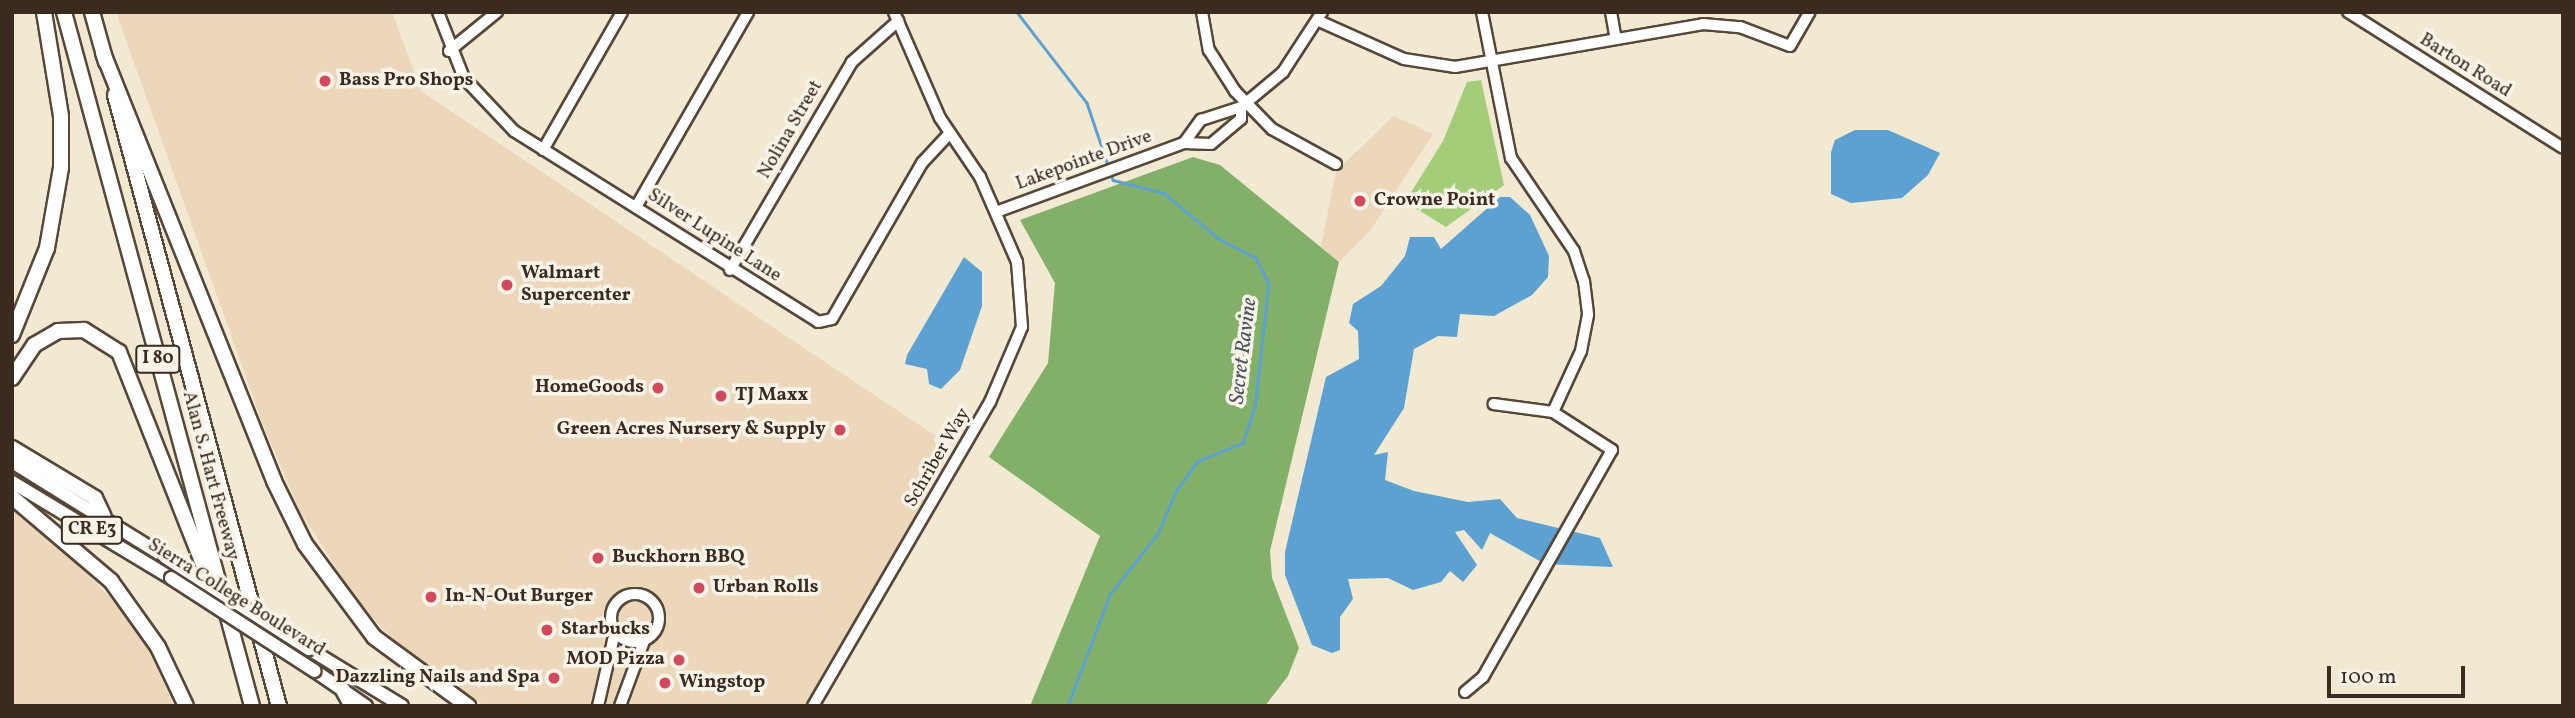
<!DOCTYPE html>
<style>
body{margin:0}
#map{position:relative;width:2575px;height:718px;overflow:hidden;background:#f2e9d2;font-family:Vollkorn,serif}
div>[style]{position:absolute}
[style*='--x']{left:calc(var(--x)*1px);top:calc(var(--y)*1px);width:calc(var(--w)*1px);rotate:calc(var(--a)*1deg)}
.built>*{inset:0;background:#ecd7ba}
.green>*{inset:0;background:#a3cd79}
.forest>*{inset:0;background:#82b069}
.water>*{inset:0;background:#5da1d2}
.stream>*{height:2.5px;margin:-1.25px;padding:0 1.25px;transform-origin:1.25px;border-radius:1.25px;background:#5da1d2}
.roads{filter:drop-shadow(2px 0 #564739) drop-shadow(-2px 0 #564739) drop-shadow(0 2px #564739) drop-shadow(0 -2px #564739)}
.minor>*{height:10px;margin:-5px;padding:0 5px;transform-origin:5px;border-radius:5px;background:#fff}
.minor>.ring{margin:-5px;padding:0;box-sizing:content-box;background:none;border:10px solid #fff;border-radius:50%}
.major>*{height:12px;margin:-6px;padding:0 6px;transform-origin:6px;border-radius:6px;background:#fff}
.highway>*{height:14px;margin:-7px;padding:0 7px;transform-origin:7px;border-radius:7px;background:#fff}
.bridges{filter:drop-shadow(2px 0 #564739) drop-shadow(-2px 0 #564739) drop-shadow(0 2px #564739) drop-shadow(0 -2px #564739)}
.major-bridge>*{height:12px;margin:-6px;padding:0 6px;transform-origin:6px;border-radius:6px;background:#fff}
.dots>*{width:19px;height:19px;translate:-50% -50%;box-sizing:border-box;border:4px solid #f7f3e8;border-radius:50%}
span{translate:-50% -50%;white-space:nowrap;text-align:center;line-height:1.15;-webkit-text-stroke:7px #f7f3e8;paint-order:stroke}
.shield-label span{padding:2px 5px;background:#f7f3e8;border:2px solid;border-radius:5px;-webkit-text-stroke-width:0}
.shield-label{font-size:18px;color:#3b2a1e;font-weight:700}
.street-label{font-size:19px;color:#3b2a1e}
.poi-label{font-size:19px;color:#3b2a1e;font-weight:700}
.left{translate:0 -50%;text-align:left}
.right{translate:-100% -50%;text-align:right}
.water-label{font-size:21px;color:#47545d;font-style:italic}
.frame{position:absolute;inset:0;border:14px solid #3b2a1e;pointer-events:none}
.scale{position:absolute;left:2327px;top:666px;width:138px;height:32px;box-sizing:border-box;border:4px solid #3b2a1e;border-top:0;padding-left:9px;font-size:21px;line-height:24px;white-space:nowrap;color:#3b2a1e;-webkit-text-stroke:5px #f7f3e8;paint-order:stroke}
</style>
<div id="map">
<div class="built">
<div style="clip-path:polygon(116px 12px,392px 12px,421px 91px,946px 443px,943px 466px,809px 706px,485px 706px,397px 644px,358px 602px,300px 511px,263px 425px)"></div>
<div style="clip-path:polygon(1394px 116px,1433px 134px,1370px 231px,1339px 262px,1321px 247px,1336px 171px)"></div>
<div style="clip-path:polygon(12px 510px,65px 550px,118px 606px,147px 646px,174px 706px,12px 706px)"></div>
</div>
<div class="green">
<div style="clip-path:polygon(1481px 80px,1504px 185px,1446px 227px,1405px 202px,1443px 141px,1467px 82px)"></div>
</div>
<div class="forest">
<div style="clip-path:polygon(1193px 157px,1220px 165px,1339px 262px,1270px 551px,1272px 578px,1299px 648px,1288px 676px,1265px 706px,1030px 706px,1100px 536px,989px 457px,1048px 363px,1055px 283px,1020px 220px)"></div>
</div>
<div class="water">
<div style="clip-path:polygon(1855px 130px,1888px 130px,1940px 153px,1928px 175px,1902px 198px,1851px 203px,1831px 194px,1831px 152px,1835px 140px)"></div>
<div style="clip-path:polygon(1500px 197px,1510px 197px,1530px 215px,1549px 256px,1548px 277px,1532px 295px,1494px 316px,1460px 314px,1457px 337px,1438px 336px,1414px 349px,1404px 408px,1374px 455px,1388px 452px,1385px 480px,1414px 491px,1468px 502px,1500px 499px,1517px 518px,1600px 538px,1613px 567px,1545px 564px,1490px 533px,1482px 550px,1464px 530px,1455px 532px,1477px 565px,1463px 582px,1450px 571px,1441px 582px,1413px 590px,1388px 578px,1348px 579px,1353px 599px,1340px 617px,1340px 650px,1332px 653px,1312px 645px,1285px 575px,1285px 552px,1326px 377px,1359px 359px,1358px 331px,1349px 323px,1353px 304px,1381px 286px,1405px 256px,1410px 237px,1434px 237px,1441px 249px)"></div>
<div style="clip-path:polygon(964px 257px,982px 272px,982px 306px,960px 370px,941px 389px,929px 384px,927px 369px,905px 364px,907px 355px)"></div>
</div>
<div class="stream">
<div style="--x:1017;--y:12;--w:115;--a:52.4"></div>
<div style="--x:1087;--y:103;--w:81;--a:71.3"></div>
<div style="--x:1113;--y:180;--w:53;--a:14.3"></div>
<div style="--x:1164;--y:193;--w:70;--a:39.8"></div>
<div style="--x:1218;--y:238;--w:43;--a:27.8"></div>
<div style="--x:1256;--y:258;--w:28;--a:63"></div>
<div style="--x:1269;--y:283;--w:125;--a:96.4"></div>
<div style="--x:1255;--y:407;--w:38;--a:108"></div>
<div style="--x:1243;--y:443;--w:50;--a:157.6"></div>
<div style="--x:1197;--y:462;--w:39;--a:125"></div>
<div style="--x:1175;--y:494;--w:43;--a:113"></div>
<div style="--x:1158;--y:534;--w:78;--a:128.2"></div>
<div style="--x:1110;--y:595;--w:119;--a:110.7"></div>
</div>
<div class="roads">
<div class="minor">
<div style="--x:438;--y:12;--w:71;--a:68.5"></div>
<div style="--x:464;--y:78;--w:73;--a:46.7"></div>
<div style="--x:514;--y:131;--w:359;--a:32.1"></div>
<div style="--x:818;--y:322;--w:14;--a:-12"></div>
<div style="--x:832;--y:319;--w:180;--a:-60"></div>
<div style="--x:922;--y:163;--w:40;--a:-47"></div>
<div style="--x:1202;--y:12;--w:39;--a:80"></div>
<div style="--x:1209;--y:50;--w:49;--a:57.6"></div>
<div style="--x:1235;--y:91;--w:53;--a:45.8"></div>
<div style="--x:1272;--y:129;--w:73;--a:28.7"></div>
<div style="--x:1482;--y:12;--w:149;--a:78.8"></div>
<div style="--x:1511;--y:158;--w:112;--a:55.9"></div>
<div style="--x:1574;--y:251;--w:32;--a:72"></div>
<div style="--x:1584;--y:281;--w:34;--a:83"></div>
<div style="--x:1588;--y:315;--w:37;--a:101"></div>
<div style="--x:1581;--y:351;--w:67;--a:114.7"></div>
<div style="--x:1611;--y:12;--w:27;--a:80"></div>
<div style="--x:2348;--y:12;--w:254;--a:32.3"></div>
<div style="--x:1319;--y:21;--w:93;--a:24.1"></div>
<div style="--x:1404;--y:59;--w:52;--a:8.9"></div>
<div style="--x:1455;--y:67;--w:252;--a:-9.8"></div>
<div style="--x:1703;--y:24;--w:37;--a:5"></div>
<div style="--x:1740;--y:27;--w:53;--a:20.8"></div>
<div style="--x:1790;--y:46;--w:39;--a:-60"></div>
<div style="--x:449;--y:51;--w:62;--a:-39.1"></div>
<div style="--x:1184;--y:143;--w:29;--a:-54"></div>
<div style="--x:1201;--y:120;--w:42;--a:-18"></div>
<div style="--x:1241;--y:107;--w:55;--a:-39.8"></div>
<div style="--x:1283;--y:72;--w:72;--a:-57"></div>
<div style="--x:543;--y:150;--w:159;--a:-60.2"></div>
<div style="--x:636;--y:207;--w:225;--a:-60.1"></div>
<div style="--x:996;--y:212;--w:200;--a:-20.2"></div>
<div style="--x:1184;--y:143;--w:27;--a:2"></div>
<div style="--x:1211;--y:144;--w:39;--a:-40"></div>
<div style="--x:1241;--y:119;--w:12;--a:-90"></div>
<div style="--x:730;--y:270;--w:241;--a:-59.6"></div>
<div style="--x:852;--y:62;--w:62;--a:-41.7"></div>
<div class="ring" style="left:611px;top:594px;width:38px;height:38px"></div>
<div style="--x:1465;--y:692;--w:23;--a:-40"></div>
<div style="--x:1483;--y:677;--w:261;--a:-60.4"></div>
<div style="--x:1612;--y:450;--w:70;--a:-147.2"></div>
<div style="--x:1553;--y:412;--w:60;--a:-172.3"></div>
<div style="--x:598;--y:706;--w:76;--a:-77.1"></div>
<div style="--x:620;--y:706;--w:69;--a:-69.7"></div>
<div style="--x:813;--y:706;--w:352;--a:-59.8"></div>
<div style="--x:990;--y:402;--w:82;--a:-66.9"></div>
<div style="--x:1022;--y:327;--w:65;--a:-94.4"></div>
<div style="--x:1017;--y:262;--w:93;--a:-113.5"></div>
<div style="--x:980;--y:177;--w:71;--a:-124.1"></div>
<div style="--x:940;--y:118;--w:116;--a:-113.5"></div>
</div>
<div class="major">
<div style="--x:12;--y:462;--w:180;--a:31.8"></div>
<div style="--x:12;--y:482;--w:186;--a:31.1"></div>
<div style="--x:309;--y:649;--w:109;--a:31.5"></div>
<div style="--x:315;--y:671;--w:62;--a:34.5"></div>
</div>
<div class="highway">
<div style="--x:64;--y:12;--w:719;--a:74.84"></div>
<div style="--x:92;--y:12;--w:52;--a:74.4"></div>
<div style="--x:103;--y:53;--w:461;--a:68.2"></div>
<div style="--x:274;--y:481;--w:70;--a:63.8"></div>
<div style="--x:305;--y:544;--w:116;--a:53.4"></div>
<div style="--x:374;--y:637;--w:117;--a:36.3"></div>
<div style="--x:115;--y:95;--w:633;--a:74.98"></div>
<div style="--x:12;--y:335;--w:94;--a:-68.1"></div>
<div style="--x:47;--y:248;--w:81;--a:-80.1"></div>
<div style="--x:61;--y:168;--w:52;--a:-90"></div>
<div style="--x:61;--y:116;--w:105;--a:-99.3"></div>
<div style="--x:12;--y:378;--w:40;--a:-56"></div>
<div style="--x:34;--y:345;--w:28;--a:-30"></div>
<div style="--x:58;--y:331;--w:26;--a:-2"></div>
<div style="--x:84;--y:330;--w:41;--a:32.2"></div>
<div style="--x:119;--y:352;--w:258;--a:68.4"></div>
<div style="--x:12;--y:448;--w:97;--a:31.1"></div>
<div style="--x:95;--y:498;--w:21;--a:65"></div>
<div style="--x:12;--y:497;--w:130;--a:40.3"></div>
<div style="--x:111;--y:581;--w:81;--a:54.5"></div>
<div style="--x:158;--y:647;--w:65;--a:64.6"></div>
<div style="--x:343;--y:690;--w:18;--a:61"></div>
</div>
</div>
<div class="bridges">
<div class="major-bridge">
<div style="--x:165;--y:557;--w:171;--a:32.6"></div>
<div style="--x:171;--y:578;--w:171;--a:32.9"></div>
</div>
</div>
<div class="dots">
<div style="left:325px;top:81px;background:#d1495b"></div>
<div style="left:1360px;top:201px;background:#d1495b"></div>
<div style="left:507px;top:285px;background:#d1495b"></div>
<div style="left:658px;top:388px;background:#d1495b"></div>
<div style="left:721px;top:396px;background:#d1495b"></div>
<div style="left:840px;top:430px;background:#d1495b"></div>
<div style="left:598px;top:558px;background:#d1495b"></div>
<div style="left:699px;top:588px;background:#d1495b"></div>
<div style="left:431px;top:597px;background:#d1495b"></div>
<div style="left:547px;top:630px;background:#d1495b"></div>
<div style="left:679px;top:660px;background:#d1495b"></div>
<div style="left:554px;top:678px;background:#d1495b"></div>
<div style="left:665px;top:683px;background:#d1495b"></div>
</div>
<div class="shield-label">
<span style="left:158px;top:359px">I 80</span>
<span style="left:92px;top:530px">CR E3</span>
</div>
<div class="street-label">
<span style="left:2465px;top:66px;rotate:32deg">Barton Road</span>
<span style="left:791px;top:130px;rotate:-60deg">Nolina Street</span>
<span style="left:1084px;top:161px;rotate:-20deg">Lakepointe Drive</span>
<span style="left:714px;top:236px;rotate:33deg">Silver Lupine Lane</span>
<span style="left:938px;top:458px;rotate:-60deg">Schriber Way</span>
<span style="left:210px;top:476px;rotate:75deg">Alan S. Hart Freeway</span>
<span style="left:236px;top:598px;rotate:32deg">Sierra College Boulevard</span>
</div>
<div class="poi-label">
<span class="left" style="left:339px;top:81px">Bass Pro Shops</span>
<span class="left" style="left:1374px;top:201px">Crowne Point</span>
<span class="left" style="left:521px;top:285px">Walmart<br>Supercenter</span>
<span class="right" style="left:644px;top:388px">HomeGoods</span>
<span class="left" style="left:735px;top:396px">TJ Maxx</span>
<span class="right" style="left:826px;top:430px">Green Acres Nursery &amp; Supply</span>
<span class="left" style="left:612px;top:558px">Buckhorn BBQ</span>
<span class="left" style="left:713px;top:588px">Urban Rolls</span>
<span class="left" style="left:445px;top:597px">In-N-Out Burger</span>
<span class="left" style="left:561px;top:630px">Starbucks</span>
<span class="right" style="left:665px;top:660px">MOD Pizza</span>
<span class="right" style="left:540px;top:678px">Dazzling Nails and Spa</span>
<span class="left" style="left:679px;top:683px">Wingstop</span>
</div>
<div class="water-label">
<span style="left:1244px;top:351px;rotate:-83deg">Secret Ravine</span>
</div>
<div class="frame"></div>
<div class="scale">100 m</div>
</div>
